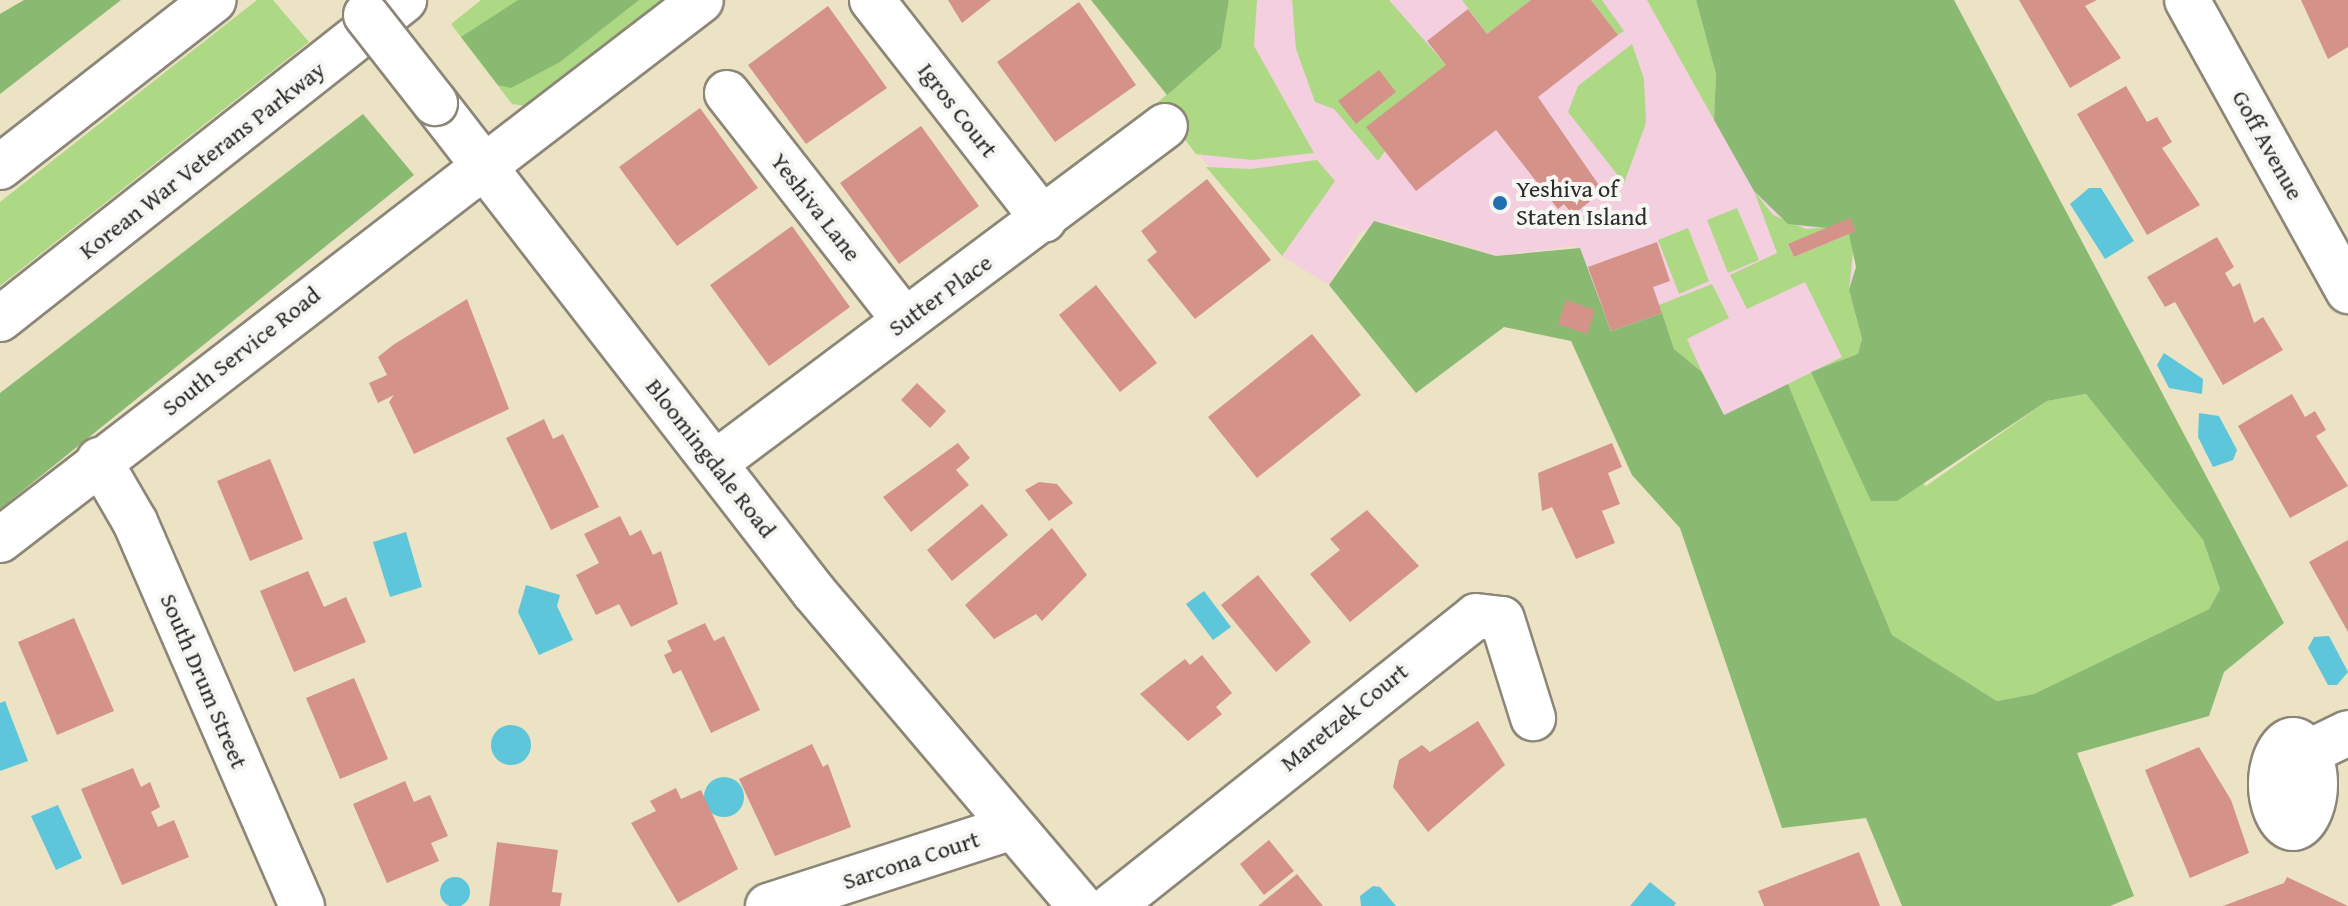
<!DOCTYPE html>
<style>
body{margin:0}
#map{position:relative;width:2348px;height:906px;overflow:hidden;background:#ece2c4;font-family:"Gentium Book Plus",serif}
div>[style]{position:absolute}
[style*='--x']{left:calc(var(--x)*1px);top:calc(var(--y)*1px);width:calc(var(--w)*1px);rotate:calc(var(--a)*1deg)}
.built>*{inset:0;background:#f3cfe0}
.green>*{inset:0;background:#add985}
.forest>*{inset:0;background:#8ab972}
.water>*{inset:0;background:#5ec6da}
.round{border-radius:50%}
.building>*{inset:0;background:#d59289}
.roads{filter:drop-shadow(2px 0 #8c8678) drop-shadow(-2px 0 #8c8678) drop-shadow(0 2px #8c8678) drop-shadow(0 -2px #8c8678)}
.minor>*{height:44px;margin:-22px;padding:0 22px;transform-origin:22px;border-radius:22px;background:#fff}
.minor>.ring{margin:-22px;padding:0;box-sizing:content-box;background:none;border:44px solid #fff;border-radius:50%}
.tertiary>*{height:44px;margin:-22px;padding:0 22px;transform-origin:22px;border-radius:22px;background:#fff}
.motorway>*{height:44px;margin:-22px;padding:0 22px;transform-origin:22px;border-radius:22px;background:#fff}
.bridges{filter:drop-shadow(2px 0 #8c8678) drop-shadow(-2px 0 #8c8678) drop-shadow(0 2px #8c8678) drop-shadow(0 -2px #8c8678)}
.tertiary-bridge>*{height:44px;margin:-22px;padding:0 22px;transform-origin:22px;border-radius:22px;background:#fff}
.dots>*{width:22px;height:22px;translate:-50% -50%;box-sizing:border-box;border:4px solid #f6f6f2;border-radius:50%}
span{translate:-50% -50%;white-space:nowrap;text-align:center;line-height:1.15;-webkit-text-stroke:8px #f6f6f2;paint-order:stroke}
.street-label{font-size:24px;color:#2b2b2b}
.poi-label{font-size:24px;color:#2b2b2b}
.left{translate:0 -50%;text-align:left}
</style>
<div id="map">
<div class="built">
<div style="clip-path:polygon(1229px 0,1696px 0,1716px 74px,1715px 120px,1850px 218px,1858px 355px,1724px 415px,1702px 372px,1611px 331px,1575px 246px,1497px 256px,1393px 224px,1360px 232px,1329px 285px,1282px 256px,1157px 103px,1221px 48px)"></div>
</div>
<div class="green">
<div style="clip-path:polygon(257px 0,273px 0,309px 42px,0 286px,0 202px)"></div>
<div style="clip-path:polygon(481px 0,662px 0,526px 106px,512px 104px,451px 24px)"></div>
<div style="clip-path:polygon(1229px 0,1257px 0,1254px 46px,1314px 153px,1252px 160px,1196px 154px,1157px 103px,1221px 48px)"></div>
<div style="clip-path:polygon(1292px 0,1389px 0,1446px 65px,1378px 161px,1334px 109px,1315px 102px,1296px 49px)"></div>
<div style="clip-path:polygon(1462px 0,1531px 0,1487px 34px)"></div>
<div style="clip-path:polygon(1591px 0,1602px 0,1624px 31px,1618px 35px)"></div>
<div style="clip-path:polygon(1647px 0,1696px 0,1716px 74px,1714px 120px)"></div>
<div style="clip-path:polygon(1632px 44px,1644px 79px,1646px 123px,1624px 183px,1568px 112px,1578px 86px)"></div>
<div style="clip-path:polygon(1317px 160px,1335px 181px,1282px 256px,1206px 167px,1251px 169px)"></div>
<div style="clip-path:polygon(1754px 191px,1773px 215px,1806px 229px,1830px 227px,1788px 245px,1794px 257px,1849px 234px,1854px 242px,1849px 290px,1862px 339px,1858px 355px,1811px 373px,1926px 486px,2047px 401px,2086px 394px,2203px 540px,2220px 589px,2209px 609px,2034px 694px,1997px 701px,1892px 635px,1788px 384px,1842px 357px,1805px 282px,1747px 309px,1730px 275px,1777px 253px)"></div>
<div style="clip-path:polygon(1737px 208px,1759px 260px,1728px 273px,1707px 220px)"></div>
<div style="clip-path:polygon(1688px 228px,1709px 281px,1679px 294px,1658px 240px)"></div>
<div style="clip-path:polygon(1712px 284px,1729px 318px,1687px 339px,1702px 372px,1674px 349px,1659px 305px)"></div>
</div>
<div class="forest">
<div style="clip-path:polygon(24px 0,121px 0,0 94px,0 14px)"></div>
<div style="clip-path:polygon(518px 0,639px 0,560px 62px,511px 88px,498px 85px,461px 37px)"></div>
<div style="clip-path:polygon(1091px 0,1229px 0,1221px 48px,1167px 95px)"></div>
<div style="clip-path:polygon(1696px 0,1954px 0,2284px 623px,2224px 672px,2209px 716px,2077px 753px,2134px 896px,2110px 906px,1902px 906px,1866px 818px,1782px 828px,1680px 528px,1632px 475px,1571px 341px,1504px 327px,1416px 393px,1329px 285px,1374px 221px,1496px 256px,1580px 248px,1611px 331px,1662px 313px,1674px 349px,1702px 372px,1724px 415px,1788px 384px,1892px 635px,1997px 701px,2034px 694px,2209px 609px,2220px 589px,2203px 540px,2086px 394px,2047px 401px,1897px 501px,1871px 501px,1811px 372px,1858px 354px,1862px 339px,1849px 290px,1856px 267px,1849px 234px,1855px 231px,1788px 224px,1754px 191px,1714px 120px,1716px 74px)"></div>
<div style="clip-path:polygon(363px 114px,414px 175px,0 509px,0 393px)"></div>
</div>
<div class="water">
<div style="clip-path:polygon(2089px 188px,2101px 188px,2134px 241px,2105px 259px,2070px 204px)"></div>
<div style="clip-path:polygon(2164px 353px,2203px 379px,2202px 394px,2169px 388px,2157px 365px)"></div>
<div style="clip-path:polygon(2199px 413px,2219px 416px,2237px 450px,2233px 460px,2213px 467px,2198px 437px)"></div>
<div style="clip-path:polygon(406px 532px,422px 587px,390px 597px,373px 542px)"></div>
<div style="clip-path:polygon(526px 585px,560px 595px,557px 606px,573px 640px,539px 655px,518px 612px)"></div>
<div style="clip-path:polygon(1204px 591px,1231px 627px,1213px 640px,1186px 604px)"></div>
<div style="clip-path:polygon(2329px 636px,2348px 672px,2337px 685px,2328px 685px,2308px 648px,2314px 637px)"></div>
<div style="clip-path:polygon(5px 701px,28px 761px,0 771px,0 703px)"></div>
<div class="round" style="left:491px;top:725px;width:40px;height:40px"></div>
<div class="round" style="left:704px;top:777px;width:40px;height:40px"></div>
<div style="clip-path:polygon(58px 805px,82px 858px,56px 870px,31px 816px)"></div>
<div class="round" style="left:440px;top:877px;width:30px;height:30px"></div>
<div style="clip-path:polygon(1650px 882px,1676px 903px,1674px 906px,1630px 906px)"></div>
<div style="clip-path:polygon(1373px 886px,1380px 887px,1396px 906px,1361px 906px,1360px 896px)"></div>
</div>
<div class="building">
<div style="clip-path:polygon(948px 0,991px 0,962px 23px)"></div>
<div style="clip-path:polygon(1531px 0,1591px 0,1618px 35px,1538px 97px,1603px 191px,1573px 215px,1564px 204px,1558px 209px,1496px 130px,1416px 191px,1366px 127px,1446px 65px,1427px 41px,1468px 9px,1487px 34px)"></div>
<div style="clip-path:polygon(2019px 0,2097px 0,2085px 6px,2121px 58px,2070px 88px)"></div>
<div style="clip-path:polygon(2301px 0,2348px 0,2348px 47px,2328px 59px)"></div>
<div style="clip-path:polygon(1079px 2px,1136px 85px,1055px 142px,997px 62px)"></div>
<div style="clip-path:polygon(828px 6px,887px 88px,806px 144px,748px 65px)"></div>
<div style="clip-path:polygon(1379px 70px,1396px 92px,1356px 124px,1338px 101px)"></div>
<div style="clip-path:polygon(2126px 86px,2147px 122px,2157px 117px,2172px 142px,2162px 148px,2200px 205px,2147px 235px,2077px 114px)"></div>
<div style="clip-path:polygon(700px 108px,758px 188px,677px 246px,619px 167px)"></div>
<div style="clip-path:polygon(921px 126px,979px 206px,899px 264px,840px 183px)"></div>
<div style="clip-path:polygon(1207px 179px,1271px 260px,1195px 319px,1147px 260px,1157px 252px,1141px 231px)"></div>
<div style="clip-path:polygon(1850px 218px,1856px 231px,1794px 257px,1788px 244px)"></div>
<div style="clip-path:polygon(792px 226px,850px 307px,769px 366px,710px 285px)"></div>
<div style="clip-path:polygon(2217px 237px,2234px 267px,2225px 273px,2233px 287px,2240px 283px,2254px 323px,2263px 317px,2283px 350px,2223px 385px,2175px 302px,2165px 307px,2147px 277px)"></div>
<div style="clip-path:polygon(1657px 242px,1670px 281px,1653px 287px,1662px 313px,1611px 331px,1588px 267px)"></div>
<div style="clip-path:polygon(1096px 285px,1157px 363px,1120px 392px,1059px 315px)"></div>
<div style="clip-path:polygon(467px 299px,509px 409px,414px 454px,389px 402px,394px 395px,378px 403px,369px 383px,387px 375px,378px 357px,393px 345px)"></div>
<div style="clip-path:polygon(1566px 300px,1595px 310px,1587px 334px,1558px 324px)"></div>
<div style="clip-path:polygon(1312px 334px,1361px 395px,1257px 478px,1208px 417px)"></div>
<div style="clip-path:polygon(917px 383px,946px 411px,930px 428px,901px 400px)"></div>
<div style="clip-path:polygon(2292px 394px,2305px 417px,2315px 411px,2326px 430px,2316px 436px,2348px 486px,2290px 518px,2238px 426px)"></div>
<div style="clip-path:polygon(544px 419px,553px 439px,563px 434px,599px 507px,551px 530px,506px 438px)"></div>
<div style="clip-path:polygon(958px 443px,970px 458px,956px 470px,969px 485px,911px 532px,883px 497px)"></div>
<div style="clip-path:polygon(1612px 443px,1622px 467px,1608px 473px,1620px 504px,1602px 511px,1615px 543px,1576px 559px,1552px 507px,1542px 511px,1538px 473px)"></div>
<div style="clip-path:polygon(270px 459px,303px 539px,250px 561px,217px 481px)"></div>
<div style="clip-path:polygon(1039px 482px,1057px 484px,1073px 503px,1049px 521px,1025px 490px)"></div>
<div style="clip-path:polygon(982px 504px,1008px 535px,952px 581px,927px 550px)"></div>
<div style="clip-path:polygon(1367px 510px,1419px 566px,1350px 622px,1310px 574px,1340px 550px,1330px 539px)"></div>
<div style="clip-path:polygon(620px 516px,630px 536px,641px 530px,653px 555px,661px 551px,678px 604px,631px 627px,619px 604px,596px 615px,576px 575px,599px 563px,584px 534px)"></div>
<div style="clip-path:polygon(1052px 528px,1087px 575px,1042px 621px,1036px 614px,994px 639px,965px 605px)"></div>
<div style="clip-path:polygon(2348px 540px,2348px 632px,2309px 562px)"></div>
<div style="clip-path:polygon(308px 571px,324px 607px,346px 597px,366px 642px,294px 672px,260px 591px)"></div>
<div style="clip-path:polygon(1258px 575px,1311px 642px,1276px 672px,1221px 605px)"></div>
<div style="clip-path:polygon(74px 618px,114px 711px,57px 735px,18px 642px)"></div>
<div style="clip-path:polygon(705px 623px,714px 641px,724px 636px,760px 710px,711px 733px,681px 670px,673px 674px,664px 655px,672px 651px,667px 641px)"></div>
<div style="clip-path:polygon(1202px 655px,1232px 693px,1216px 707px,1222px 714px,1188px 741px,1140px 694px,1185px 659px,1190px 665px)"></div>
<div style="clip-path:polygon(354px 678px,388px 759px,340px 779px,306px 698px)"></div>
<div style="clip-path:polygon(1478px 721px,1505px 765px,1428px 832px,1393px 787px,1399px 760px,1422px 745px,1430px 752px)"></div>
<div style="clip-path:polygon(812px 744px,823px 767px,828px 764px,851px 827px,775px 856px,739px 779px)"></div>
<div style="clip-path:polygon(2199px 747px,2231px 800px,2249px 853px,2190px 878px,2145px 770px)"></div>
<div style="clip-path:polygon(133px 768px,141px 787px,150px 782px,160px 807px,151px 812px,158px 827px,174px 820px,189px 857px,122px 885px,81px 789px)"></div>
<div style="clip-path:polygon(405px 781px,414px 802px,430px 795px,448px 836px,431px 843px,439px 861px,387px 883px,353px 804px)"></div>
<div style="clip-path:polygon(676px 788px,681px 799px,701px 790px,738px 869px,678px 903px,631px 823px,656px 811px,650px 801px)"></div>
<div style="clip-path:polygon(1269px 840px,1294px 871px,1264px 895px,1240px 864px)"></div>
<div style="clip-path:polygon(497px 842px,558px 850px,552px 892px,562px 893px,560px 906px,489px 906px)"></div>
<div style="clip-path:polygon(1859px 852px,1880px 906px,1764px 906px,1758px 891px)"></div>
<div style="clip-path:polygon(1297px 874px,1323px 906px,1258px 906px)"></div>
<div style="clip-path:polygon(2287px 877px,2348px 906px,2223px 906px,2284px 883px)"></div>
</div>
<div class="roads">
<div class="minor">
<div style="--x:872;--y:0;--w:279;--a:52"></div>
<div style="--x:2187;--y:0;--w:333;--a:61"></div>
<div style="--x:727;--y:93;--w:289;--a:52"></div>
<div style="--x:99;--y:460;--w:72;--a:59.9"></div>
<div style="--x:135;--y:522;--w:419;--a:66.5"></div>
<div style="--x:715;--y:463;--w:562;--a:-36.83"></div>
<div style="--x:0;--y:540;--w:612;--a:-37.64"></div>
<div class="ring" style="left:2271px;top:740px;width:-2px;height:-2px"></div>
<div style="--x:2311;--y:751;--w:41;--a:-25.9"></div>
<div style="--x:768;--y:906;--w:253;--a:-17.9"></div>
<div style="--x:1112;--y:906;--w:465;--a:-38.5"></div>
<div style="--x:1476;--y:616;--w:26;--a:7"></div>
<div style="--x:1502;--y:619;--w:104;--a:72.6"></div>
</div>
<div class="tertiary">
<div style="--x:435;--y:103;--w:619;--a:52.22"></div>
<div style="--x:814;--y:592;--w:412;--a:49.7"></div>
<div style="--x:485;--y:166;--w:272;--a:-37.5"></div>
</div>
<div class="motorway">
<div style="--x:0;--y:167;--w:271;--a:-38"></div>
<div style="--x:0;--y:319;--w:515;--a:-38.29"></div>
</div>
</div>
<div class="bridges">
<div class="tertiary-bridge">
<div style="--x:366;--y:15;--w:112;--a:51.9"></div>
</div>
</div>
<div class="dots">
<div style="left:1500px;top:203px;background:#1f6fb2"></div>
</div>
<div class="street-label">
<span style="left:958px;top:110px;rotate:52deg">Igros Court</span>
<span style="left:2268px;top:145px;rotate:61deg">Goff Avenue</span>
<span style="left:202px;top:160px;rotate:-38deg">Korean War Veterans Parkway</span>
<span style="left:816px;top:207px;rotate:52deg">Yeshiva Lane</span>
<span style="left:940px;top:295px;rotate:-36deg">Sutter Place</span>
<span style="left:241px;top:351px;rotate:-38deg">South Service Road</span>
<span style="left:711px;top:458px;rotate:52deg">Bloomingdale Road</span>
<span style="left:204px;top:681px;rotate:67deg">South Drum Street</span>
<span style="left:1344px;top:717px;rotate:-39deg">Maretzek Court</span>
<span style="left:911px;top:860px;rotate:-18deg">Sarcona Court</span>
</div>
<div class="poi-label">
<span class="left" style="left:1516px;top:203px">Yeshiva of<br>Staten Island</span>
</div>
</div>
